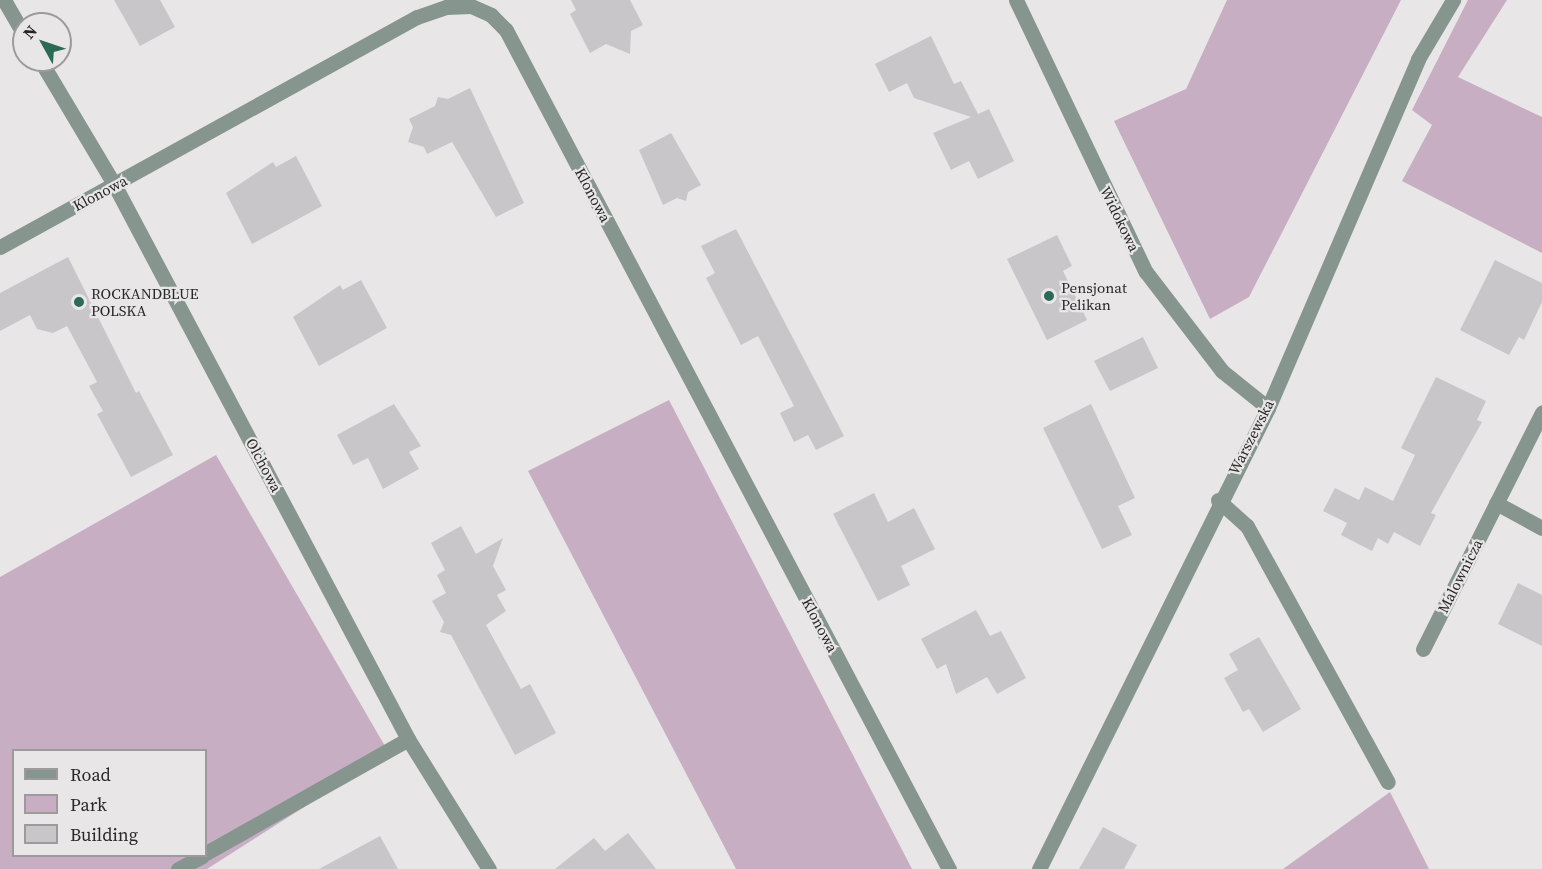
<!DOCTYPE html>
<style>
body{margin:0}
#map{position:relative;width:1542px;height:869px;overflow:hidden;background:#e9e6e8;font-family:"Source Serif 4",serif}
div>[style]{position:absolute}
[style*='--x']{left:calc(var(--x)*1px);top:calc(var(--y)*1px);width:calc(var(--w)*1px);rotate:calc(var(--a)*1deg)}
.green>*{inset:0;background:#c8aec3}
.building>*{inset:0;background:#c9c6c9}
.service>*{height:15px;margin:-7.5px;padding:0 7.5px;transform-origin:7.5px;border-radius:7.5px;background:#86968f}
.minor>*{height:15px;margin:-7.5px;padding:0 7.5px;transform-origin:7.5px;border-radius:7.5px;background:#86968f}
.dots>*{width:16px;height:16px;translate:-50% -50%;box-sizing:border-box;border:3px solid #e9e6e8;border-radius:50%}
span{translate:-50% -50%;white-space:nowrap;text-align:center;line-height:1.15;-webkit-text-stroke:4.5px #e9e6e8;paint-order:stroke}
.street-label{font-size:15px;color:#292829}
.poi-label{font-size:15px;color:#292829}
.left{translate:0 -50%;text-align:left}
.legend{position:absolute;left:12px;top:749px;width:195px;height:108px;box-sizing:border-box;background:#e9e6e8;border:2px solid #9c9a9c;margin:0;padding:8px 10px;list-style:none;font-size:18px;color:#292829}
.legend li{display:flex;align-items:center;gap:12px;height:30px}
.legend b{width:30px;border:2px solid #9c9a9c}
.north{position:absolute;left:12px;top:12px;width:60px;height:60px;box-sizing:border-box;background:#e9e6e8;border:2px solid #9c9a9c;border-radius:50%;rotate:310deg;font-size:16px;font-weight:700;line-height:24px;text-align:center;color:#292829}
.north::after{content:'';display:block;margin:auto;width:21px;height:27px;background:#2d6a56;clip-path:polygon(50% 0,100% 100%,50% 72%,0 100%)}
</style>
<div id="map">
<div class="green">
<div style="clip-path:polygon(1227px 0,1401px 0,1249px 297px,1210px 319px,1114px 121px,1186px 89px)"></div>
<div style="clip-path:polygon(1468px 0,1507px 0,1458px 77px,1542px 117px,1542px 253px,1402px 181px,1432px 125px,1412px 110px)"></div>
<div style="clip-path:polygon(669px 400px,912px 869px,736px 869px,528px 471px)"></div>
<div style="clip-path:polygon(evenodd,216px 455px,389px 753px,207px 869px,0 869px,0 577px,216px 455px,14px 750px,206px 750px,206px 856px,14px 856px,14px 750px)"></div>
<div style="clip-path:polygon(1390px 792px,1429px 869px,1283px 869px)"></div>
</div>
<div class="building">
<div style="clip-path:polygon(114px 0,160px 0,175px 27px,140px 46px)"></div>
<div style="clip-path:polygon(571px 0,630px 0,643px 25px,631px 31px,630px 54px,606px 44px,590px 53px,570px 14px,576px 10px)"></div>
<div style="clip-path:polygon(931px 36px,954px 84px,961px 81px,978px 114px,989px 109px,1014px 161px,978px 179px,969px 161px,951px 170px,933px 133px,971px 117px,914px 98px,907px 83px,889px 92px,875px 64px)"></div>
<div style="clip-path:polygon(470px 88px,524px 203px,496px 217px,452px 142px,427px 154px,424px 147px,408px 142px,413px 127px,409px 119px,435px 106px,438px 97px,448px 99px)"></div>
<div style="clip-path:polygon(671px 133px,701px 185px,688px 192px,686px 201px,677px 198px,663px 205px,639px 150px)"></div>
<div style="clip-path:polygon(296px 156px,322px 206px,252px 244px,226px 193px,273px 162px,276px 167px)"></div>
<div style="clip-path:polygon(736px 229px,844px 436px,816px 450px,808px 435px,794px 442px,780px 413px,794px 406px,758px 336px,741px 345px,706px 278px,715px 273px,701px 246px)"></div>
<div style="clip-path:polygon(1057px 235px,1072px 266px,1063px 271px,1087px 320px,1047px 340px,1007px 259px)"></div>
<div style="clip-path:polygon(68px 257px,136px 393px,139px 391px,173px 455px,131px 477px,97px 414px,103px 411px,89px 386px,97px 382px,67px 326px,53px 333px,37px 329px,30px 315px,0 331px,0 293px)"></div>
<div style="clip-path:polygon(1495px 260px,1542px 283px,1542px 302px,1524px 340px,1519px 337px,1509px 355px,1460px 330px)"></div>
<div style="clip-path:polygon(361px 280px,387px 328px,319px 366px,293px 317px,340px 285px,343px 290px)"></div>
<div style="clip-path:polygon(1143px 337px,1158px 368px,1110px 391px,1094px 361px)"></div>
<div style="clip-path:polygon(1436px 377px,1486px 401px,1477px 420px,1482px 422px,1431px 513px,1436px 515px,1420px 546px,1394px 532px,1388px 544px,1378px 538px,1372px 551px,1341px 535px,1347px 523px,1323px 511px,1335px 488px,1359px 500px,1365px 487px,1393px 501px,1415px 455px,1401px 448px)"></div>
<div style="clip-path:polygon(394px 404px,421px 446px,409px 452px,419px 469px,383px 489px,368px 458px,353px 465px,337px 435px)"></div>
<div style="clip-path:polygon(1091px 404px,1135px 498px,1118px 506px,1132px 535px,1102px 549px,1043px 428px)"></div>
<div style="clip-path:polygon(874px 493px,888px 522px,914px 508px,935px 549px,901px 566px,910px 585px,878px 601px,833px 514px)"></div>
<div style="clip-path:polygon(461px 526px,476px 554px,503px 538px,493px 566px,506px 590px,497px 595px,506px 611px,486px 625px,521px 689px,530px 684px,556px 733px,515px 755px,451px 635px,440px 632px,444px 622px,432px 601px,446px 593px,437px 575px,445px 570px,431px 543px)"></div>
<div style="clip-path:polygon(1518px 583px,1542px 595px,1542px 646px,1498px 624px)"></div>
<div style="clip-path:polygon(976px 610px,990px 636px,1001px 631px,1026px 678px,997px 694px,987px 677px,956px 694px,946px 664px,937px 669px,921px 639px)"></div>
<div style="clip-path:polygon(1259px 637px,1301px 709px,1263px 732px,1249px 709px,1243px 712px,1224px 678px,1238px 670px,1229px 654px)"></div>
<div style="clip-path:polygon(1103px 827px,1137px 845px,1124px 869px,1079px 869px)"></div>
<div style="clip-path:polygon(628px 833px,656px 869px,555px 869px,594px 838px,605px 851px)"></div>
<div style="clip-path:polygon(380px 836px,398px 869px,319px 869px)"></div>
</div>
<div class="service">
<div style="--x:1218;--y:500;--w:39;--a:42"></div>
<div style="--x:1247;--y:526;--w:292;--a:61.2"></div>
<div style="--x:1496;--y:503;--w:52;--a:28.5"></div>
<div style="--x:1423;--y:649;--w:265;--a:-63.3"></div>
</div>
<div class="minor">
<div style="--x:4;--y:0;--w:39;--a:60"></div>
<div style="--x:1016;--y:0;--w:301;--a:64.5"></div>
<div style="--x:1146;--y:272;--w:125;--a:52.5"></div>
<div style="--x:1222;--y:371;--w:59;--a:38.8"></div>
<div style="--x:40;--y:60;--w:147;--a:59.2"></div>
<div style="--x:115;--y:186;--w:626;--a:62.08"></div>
<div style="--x:408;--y:739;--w:153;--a:58.1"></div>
<div style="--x:0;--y:247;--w:476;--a:-28.9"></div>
<div style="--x:417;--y:17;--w:31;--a:-19"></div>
<div style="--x:446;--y:7;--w:25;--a:-2"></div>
<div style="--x:471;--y:6;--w:22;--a:24"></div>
<div style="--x:491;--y:15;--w:21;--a:45"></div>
<div style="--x:506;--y:30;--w:949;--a:62.17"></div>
<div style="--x:206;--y:853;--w:232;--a:-29.4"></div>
<div style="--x:178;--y:869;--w:27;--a:-28"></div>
<div style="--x:1039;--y:869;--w:515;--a:-63.58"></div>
<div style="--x:1268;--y:408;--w:380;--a:-66.7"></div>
<div style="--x:1418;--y:59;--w:69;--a:-59.3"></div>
</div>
<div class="dots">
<div style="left:1049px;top:296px;background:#2d6a56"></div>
<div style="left:79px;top:302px;background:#2d6a56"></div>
</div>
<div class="street-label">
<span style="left:100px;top:193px;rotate:-28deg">Klonowa</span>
<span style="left:593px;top:195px;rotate:62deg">Klonowa</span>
<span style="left:1120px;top:219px;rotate:64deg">Widokowa</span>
<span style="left:1251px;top:437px;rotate:-63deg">Warszewska</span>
<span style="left:264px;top:465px;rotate:62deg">Olchowa</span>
<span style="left:1460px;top:576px;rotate:-63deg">Malownicza</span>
<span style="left:820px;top:625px;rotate:62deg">Klonowa</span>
</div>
<div class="poi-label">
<span class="left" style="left:1061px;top:296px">Pensjonat<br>Pelikan</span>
<span class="left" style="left:91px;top:302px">ROCKANDBLUE<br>POLSKA</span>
</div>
<ul class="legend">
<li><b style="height:8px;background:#86968f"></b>Road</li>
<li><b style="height:16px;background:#c8aec3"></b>Park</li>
<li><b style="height:16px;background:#c9c6c9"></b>Building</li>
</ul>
<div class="north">N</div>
</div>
